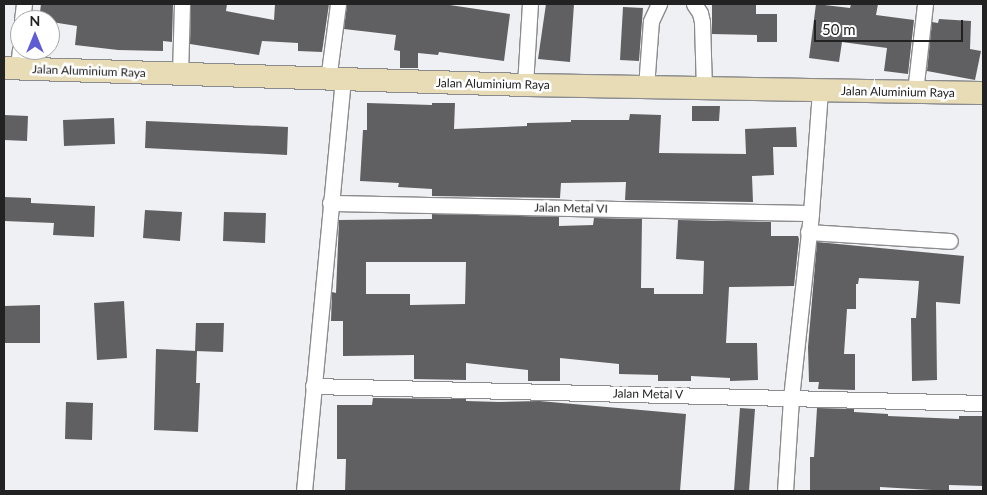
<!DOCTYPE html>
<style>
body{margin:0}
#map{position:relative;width:987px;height:495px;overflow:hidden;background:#eff0f3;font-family:Lato,sans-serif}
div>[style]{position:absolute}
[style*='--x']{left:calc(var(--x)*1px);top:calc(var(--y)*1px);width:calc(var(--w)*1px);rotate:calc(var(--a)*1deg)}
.building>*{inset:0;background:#606063}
.roads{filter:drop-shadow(1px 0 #8b8b8e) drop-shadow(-1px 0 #8b8b8e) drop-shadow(0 1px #8b8b8e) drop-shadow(0 -1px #8b8b8e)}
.street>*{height:15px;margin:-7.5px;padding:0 7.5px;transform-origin:7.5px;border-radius:7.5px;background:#fff}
.secondary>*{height:22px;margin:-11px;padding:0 11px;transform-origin:11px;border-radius:11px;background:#e7dcb6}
span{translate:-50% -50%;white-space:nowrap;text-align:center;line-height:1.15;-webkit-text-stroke:5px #fff;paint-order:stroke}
.street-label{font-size:12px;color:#222223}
.frame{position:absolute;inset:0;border:5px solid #222223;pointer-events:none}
.north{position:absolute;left:10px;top:10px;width:50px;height:50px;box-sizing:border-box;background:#fff;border:1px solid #a7a7a7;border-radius:50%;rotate:0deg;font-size:14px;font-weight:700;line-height:20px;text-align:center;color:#222223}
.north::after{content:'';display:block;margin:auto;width:18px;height:22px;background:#5f5dd6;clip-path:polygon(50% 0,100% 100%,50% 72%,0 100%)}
.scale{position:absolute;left:814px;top:20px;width:149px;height:22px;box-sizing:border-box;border:2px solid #222223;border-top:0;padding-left:6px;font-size:15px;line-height:18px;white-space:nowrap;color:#222223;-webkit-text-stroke:4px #fff;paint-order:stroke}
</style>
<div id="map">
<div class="building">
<div style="clip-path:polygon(41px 4px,173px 4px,172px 42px,163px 41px,163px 51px,118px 50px,75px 45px,77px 26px,39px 20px)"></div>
<div style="clip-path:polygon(191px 4px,227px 4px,226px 11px,274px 20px,275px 4px,329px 4px,322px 52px,298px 51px,298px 43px,262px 41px,259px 55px,190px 44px)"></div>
<div style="clip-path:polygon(347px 4px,443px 4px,510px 14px,504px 61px,439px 52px,438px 55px,418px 53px,418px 68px,400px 68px,400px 51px,394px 50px,396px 35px,344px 29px)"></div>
<div style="clip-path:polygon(546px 4px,574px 4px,570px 62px,538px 59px)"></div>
<div style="clip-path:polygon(712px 4px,756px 4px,756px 14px,777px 14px,777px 42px,757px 42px,757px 35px,712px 34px)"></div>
<div style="clip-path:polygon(816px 4px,850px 8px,851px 4px,878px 4px,876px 15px,914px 20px,908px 74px,884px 71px,887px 48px,842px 42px,839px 62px,809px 58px)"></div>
<div style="clip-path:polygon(623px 7px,643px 8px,639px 61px,620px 60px)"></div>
<div style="clip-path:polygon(939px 19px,971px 21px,970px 49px,981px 51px,975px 80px,927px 71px,932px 22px,938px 23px)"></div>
<div style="clip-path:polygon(367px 103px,432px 105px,432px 103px,455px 103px,454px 129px,527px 126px,527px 123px,571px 122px,571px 120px,629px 120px,630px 114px,661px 115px,659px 153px,746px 154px,745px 129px,796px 127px,797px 147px,773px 147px,774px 175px,752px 176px,753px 202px,625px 200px,626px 182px,561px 183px,560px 198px,432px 196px,432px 189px,398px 187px,399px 183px,360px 181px,363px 130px,367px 130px)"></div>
<div style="clip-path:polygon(692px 106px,720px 106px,719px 121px,692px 121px)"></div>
<div style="clip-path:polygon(4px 115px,28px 116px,27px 141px,4px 140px)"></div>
<div style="clip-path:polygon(114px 118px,115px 144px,64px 146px,63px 120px)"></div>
<div style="clip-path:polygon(146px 121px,288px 127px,287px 155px,145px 148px)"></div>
<div style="clip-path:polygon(4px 197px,31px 198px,31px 203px,95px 206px,94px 237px,53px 235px,54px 223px,4px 221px)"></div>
<div style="clip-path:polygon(145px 210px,182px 212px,180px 241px,143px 238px)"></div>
<div style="clip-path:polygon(224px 212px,266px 213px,265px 243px,223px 241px)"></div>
<div style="clip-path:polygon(evenodd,432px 214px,559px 217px,559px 226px,593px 225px,594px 218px,642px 219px,641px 288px,654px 288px,654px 294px,703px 294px,704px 261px,676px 259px,678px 220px,771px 222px,771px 236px,798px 236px,799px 239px,794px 286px,729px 287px,726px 343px,757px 343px,758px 380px,730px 381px,730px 378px,691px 376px,691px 381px,658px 381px,658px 375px,619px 374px,619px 364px,560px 358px,560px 381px,528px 381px,528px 370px,466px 363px,466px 380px,414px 379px,414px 355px,343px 356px,343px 321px,331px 321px,332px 292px,336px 293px,339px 220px,432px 219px,432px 214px,366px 262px,466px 262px,465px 304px,410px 305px,410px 294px,366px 294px,366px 262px)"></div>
<div style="clip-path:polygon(817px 242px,964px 256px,960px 304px,936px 302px,937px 380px,912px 381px,911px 318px,916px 318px,919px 281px,859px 278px,858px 284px,856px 284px,856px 309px,847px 309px,844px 354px,855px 354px,855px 390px,818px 389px,819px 382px,809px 382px,808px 347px)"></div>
<div style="clip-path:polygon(124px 301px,127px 358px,97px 360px,94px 303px)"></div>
<div style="clip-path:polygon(40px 305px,40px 343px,4px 343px,4px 306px)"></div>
<div style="clip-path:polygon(196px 323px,224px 323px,223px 352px,195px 351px)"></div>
<div style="clip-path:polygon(156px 349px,197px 351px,196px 383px,200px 383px,198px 432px,154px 430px)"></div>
<div style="clip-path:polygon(373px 398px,466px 399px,466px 401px,499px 402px,539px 401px,686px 414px,680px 491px,345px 491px,346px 459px,337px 459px,337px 405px,372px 405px)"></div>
<div style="clip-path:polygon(66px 402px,93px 403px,92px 440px,65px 439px)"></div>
<div style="clip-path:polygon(740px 408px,755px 409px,749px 491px,734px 491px)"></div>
<div style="clip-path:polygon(817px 408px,854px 409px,854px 412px,888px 414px,888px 416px,959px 419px,959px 416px,983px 416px,983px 486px,949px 485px,949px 491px,880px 487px,880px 491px,810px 491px,810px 457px,814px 457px)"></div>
</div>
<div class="roads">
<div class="street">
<div style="--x:694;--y:4;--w:11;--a:56"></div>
<div style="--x:700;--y:13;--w:9;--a:77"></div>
<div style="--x:702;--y:22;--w:66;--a:88.3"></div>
<div style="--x:22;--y:20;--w:16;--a:-83"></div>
<div style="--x:18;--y:68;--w:18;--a:-84"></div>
<div style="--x:180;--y:75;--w:71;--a:-88.4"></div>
<div style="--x:328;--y:80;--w:77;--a:-82.5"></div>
<div style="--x:525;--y:85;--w:81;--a:-86.5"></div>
<div style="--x:646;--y:87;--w:66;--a:-85.7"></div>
<div style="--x:651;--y:21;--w:19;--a:-65"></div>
<div style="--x:915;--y:92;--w:89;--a:-83.5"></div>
<div style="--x:330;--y:203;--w:481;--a:1.2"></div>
<div style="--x:808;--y:232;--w:142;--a:3.6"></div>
<div style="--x:313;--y:386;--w:670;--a:1.45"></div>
<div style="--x:304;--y:491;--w:413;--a:-84.6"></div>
<div style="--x:785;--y:491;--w:93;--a:-86.3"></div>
<div style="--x:791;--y:398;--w:186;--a:-83.8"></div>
<div style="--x:811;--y:213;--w:122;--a:-85.8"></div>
</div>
<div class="secondary">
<div style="--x:4;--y:68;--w:521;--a:1.87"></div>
<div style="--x:525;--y:85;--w:458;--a:1"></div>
</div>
</div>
<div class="street-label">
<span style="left:89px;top:71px;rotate:2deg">Jalan Aluminium Raya</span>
<span style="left:493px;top:84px;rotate:1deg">Jalan Aluminium Raya</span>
<span style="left:898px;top:92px;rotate:1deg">Jalan Aluminium Raya</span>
<span style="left:571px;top:208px;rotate:1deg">Jalan Metal VI</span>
<span style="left:648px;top:394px;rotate:1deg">Jalan Metal V</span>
</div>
<div class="frame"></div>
<div class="north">N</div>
<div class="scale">50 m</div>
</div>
